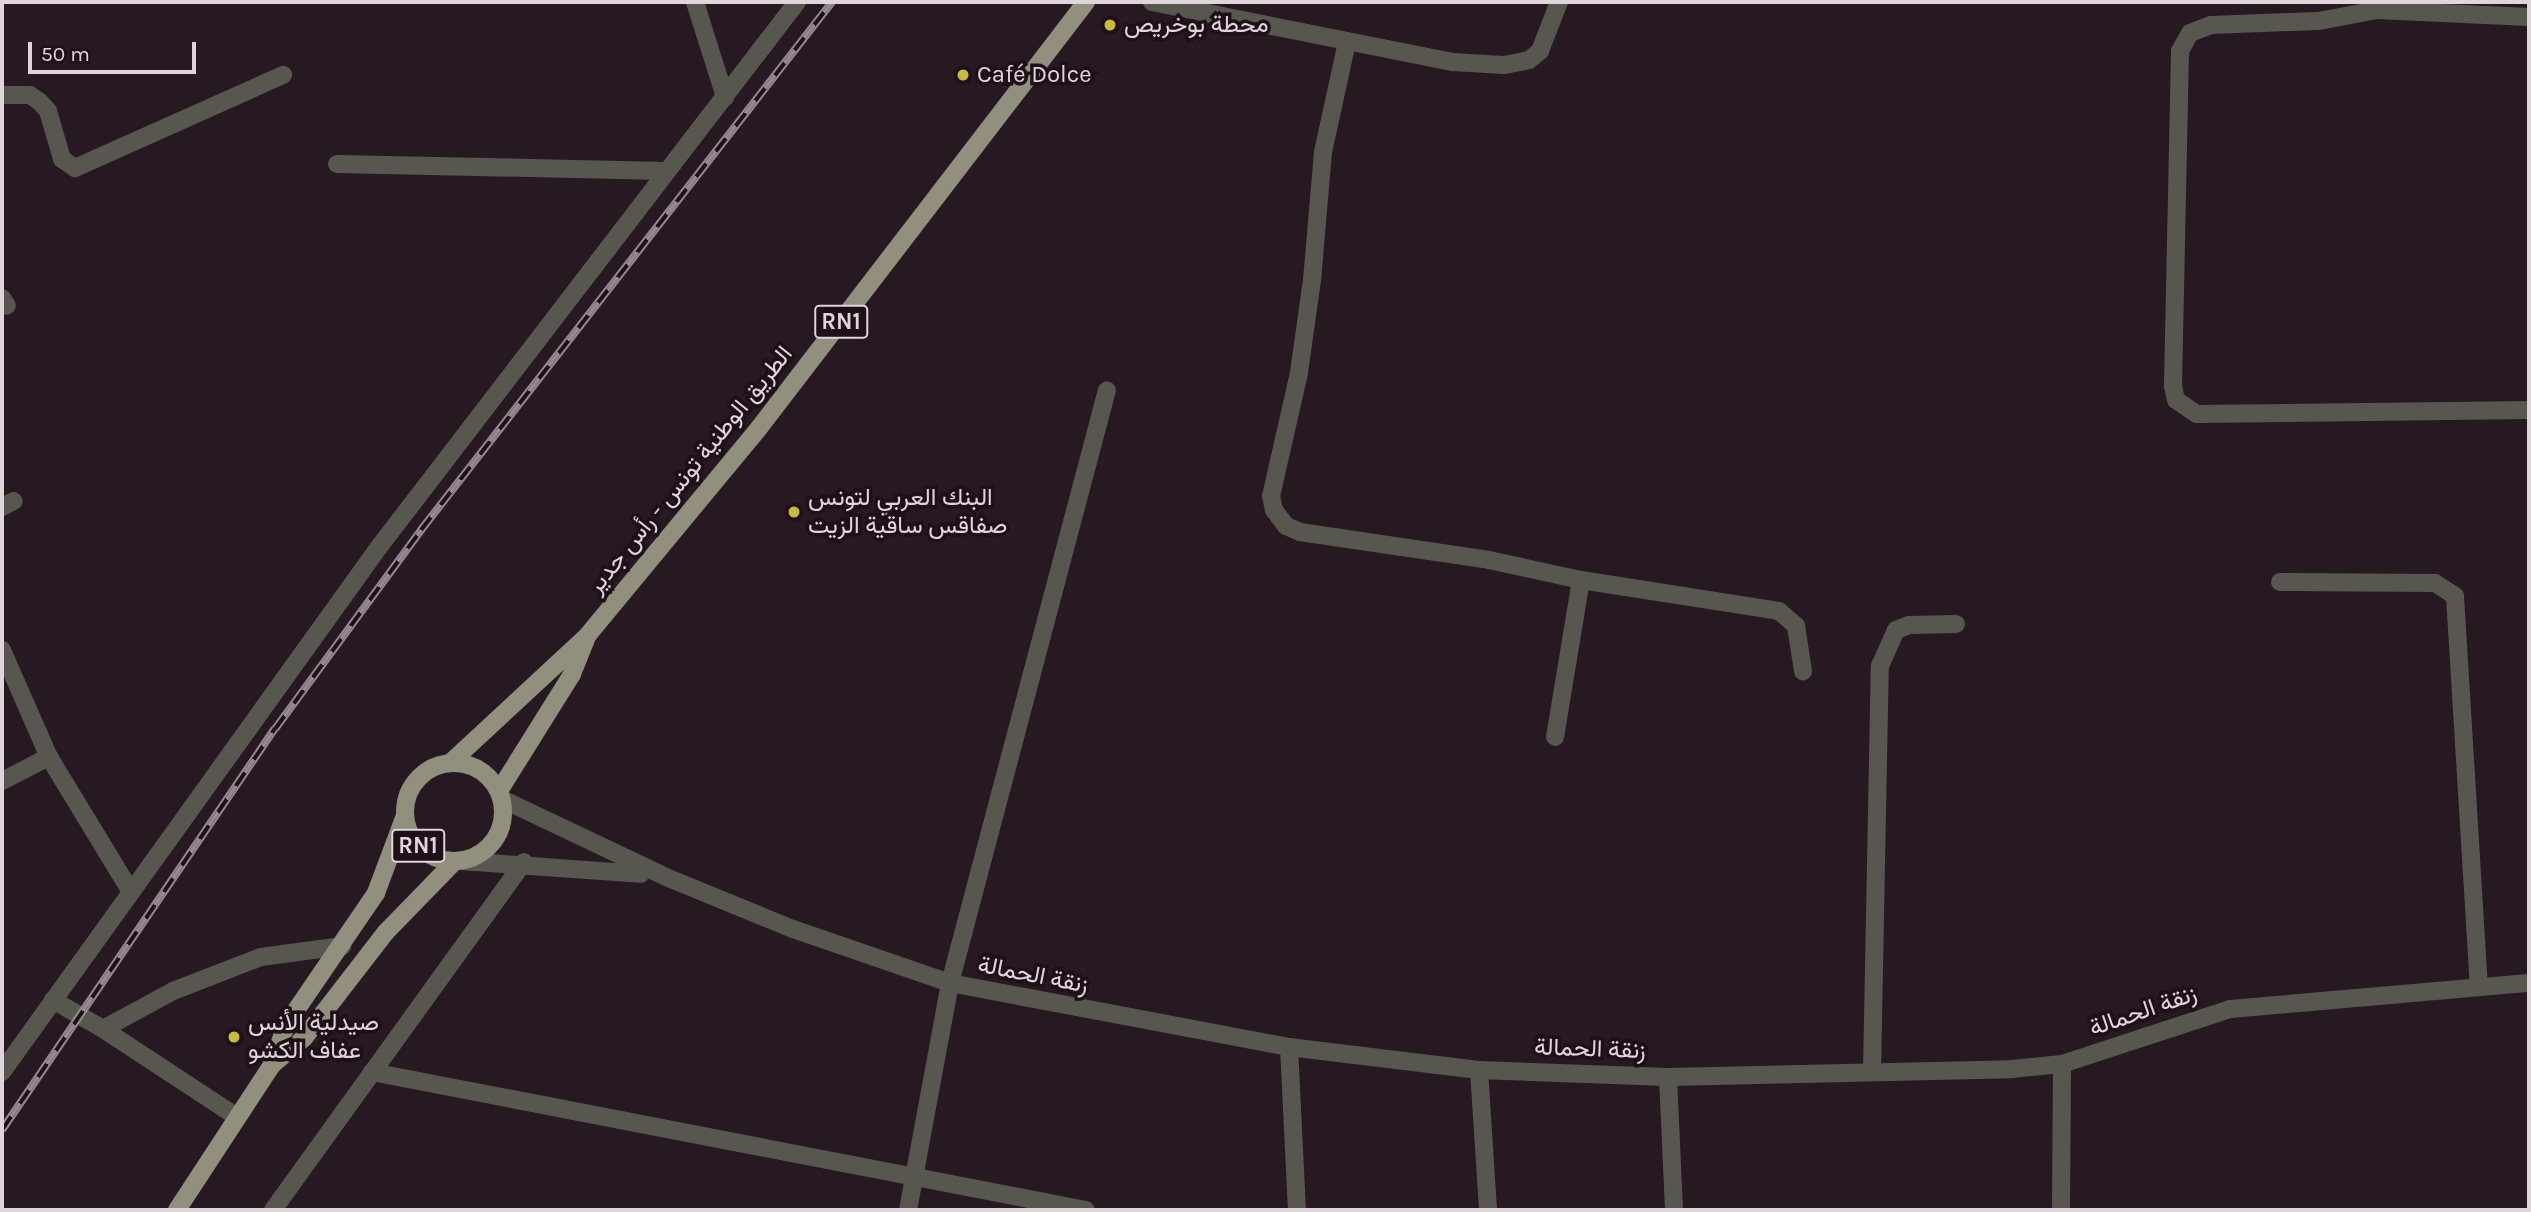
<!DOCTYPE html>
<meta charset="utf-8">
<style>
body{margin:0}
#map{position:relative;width:2531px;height:1212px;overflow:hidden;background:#271922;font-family:Karla,Vazirmatn,sans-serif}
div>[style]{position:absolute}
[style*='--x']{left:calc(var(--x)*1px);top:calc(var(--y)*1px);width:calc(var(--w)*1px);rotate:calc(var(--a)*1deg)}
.minor>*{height:18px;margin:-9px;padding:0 9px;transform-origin:9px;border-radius:9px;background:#58574f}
.primary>*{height:18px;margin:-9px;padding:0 9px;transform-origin:9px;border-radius:9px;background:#91907f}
.primary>.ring{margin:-9px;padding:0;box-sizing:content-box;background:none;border:18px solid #91907f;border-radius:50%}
.rail>*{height:8px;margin-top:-4px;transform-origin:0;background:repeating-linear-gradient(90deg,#1e1018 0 16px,#958990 0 32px);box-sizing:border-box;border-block:2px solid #958990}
.dots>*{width:19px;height:19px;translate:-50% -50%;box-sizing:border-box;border:4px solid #1e1018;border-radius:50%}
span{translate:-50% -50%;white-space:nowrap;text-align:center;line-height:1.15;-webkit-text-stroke:7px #1e1018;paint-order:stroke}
.shield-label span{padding:2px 5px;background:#1e1018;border:2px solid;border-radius:5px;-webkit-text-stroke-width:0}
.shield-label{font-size:23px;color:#e0d5db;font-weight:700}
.poi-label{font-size:24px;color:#e0d5db}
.left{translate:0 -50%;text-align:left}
.street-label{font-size:24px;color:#e0d5db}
.frame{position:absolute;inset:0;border:4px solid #e0d5db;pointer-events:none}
.scale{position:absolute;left:28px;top:42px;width:168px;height:32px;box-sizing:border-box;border:4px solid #e0d5db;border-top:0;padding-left:9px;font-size:21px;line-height:24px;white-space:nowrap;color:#e0d5db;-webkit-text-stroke:5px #1e1018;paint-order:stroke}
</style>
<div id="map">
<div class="minor">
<div style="--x:695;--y:2;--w:100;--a:72.5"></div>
<div style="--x:1152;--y:2;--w:307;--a:11.3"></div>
<div style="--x:1453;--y:62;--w:51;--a:3.4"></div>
<div style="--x:1504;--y:65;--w:25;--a:-11"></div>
<div style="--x:1529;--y:60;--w:14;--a:-39"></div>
<div style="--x:1540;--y:51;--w:53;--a:-68.8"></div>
<div style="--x:2529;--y:17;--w:152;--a:-177.4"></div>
<div style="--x:2377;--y:10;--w:60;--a:169.4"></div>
<div style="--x:2318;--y:21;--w:107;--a:177.9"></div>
<div style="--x:2211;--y:25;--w:22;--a:159"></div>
<div style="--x:2190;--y:33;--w:21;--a:119"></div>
<div style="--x:2180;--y:51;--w:335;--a:91.2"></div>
<div style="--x:2173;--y:386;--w:14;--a:78"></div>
<div style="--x:2176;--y:400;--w:25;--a:34"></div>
<div style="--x:2197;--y:414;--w:332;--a:-0.7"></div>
<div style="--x:1347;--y:42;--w:113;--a:102.3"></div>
<div style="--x:1323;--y:152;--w:128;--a:94.9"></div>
<div style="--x:1312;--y:280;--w:94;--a:98"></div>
<div style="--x:1299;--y:373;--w:126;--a:102.8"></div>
<div style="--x:1271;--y:496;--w:14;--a:78"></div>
<div style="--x:1274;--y:510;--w:20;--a:53"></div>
<div style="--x:1286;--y:526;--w:15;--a:23"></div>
<div style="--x:1300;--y:532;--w:191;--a:8.4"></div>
<div style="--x:1489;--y:560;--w:94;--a:12.3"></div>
<div style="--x:1581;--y:580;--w:159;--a:99.4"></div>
<div style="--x:2;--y:95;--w:28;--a:0"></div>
<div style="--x:30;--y:95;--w:12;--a:35"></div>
<div style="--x:40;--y:102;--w:12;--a:48"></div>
<div style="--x:48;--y:111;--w:50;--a:73.7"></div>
<div style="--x:62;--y:159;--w:16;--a:35"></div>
<div style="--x:75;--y:168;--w:228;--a:-24.1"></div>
<div style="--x:337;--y:164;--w:329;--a:1.2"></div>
<div style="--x:2;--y:298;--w:9;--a:58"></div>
<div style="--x:2;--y:507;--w:13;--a:-27"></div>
<div style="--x:1581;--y:580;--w:200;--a:8.9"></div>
<div style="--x:1779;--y:611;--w:23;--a:41"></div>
<div style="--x:1796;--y:626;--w:46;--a:81.2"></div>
<div style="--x:2280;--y:582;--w:155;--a:0.4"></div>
<div style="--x:2435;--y:583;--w:24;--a:33"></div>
<div style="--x:2455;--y:596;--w:392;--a:86.5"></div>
<div style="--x:2;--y:650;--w:117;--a:66.3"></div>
<div style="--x:49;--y:757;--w:158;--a:58.7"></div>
<div style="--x:2;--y:781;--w:53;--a:-27.1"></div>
<div style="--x:502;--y:799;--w:182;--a:25.4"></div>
<div style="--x:666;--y:877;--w:137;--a:22.3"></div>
<div style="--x:793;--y:929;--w:166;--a:19"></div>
<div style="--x:950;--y:983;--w:345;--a:10.7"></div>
<div style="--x:1289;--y:1047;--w:191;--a:6.9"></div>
<div style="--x:1479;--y:1070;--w:189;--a:2.1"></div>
<div style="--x:1668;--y:1077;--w:344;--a:-1.3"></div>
<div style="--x:2012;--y:1069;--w:50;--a:-5.7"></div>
<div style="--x:2062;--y:1064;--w:177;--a:-18.1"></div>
<div style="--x:2230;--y:1009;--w:300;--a:-5"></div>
<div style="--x:461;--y:861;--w:180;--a:4.1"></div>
<div style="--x:53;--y:1000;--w:58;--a:30.1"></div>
<div style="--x:103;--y:1029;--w:80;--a:-28.5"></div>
<div style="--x:173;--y:991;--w:94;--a:-21.1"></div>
<div style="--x:261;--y:957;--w:82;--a:-7.7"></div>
<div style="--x:103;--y:1029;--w:160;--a:33.3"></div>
<div style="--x:1289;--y:1047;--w:163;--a:87.2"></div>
<div style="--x:1479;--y:1070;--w:140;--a:86.3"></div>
<div style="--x:2;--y:1072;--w:646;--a:-54.32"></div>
<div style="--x:379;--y:547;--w:687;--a:-52.51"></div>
<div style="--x:372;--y:1072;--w:727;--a:10.94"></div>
<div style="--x:1872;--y:1072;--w:406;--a:-88.9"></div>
<div style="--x:1880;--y:666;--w:39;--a:-66"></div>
<div style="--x:1896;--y:630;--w:14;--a:-21"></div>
<div style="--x:1909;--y:625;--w:47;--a:-1.2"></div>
<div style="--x:1668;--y:1077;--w:133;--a:87.4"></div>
<div style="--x:273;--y:1210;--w:429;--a:-54.2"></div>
<div style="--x:908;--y:1210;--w:231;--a:-79.5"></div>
<div style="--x:950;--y:983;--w:613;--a:-75.17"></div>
<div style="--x:2061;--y:1210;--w:146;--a:-89.6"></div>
</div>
<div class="primary">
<div class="ring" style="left:405px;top:763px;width:80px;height:80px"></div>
<div style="--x:450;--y:763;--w:187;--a:-42.8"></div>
<div style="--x:587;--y:636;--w:270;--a:-50.4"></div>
<div style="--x:759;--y:428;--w:537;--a:-52.49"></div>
<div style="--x:499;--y:791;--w:138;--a:-58"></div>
<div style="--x:572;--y:674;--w:37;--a:-68"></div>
<div style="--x:272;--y:1065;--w:42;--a:-40.2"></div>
<div style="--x:304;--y:1038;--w:134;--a:-52.3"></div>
<div style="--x:386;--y:932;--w:98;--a:-45.8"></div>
<div style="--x:177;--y:1210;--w:173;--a:-56.8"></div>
<div style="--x:272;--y:1065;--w:42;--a:-70.7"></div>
<div style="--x:286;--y:1025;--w:160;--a:-55.7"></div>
<div style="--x:376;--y:893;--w:80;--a:-69.5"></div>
</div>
<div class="rail">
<div style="--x:2;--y:1130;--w:485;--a:-55.8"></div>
<div style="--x:275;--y:729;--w:247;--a:-53.7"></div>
<div style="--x:421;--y:530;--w:669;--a:-52.1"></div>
</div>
<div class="dots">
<div style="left:1110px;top:25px;background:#c9ba3a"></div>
<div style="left:963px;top:75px;background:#c9ba3a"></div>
<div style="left:794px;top:512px;background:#c9ba3a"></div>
<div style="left:234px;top:1037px;background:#c9ba3a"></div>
</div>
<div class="shield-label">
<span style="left:841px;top:322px">RN1</span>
<span style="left:418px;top:846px">RN1</span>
</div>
<div class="poi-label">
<span class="left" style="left:1124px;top:25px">محطة بوخريص</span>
<span class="left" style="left:977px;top:75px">Café Dolce</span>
<span class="left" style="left:808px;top:512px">البنك العربي لتونس<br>صفاقس ساقية الزيت</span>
<span class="left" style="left:248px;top:1037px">صيدلية الأنس<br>عفاف الكشو</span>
</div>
<div class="street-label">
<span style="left:690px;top:470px;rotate:-51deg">الطريق الوطنية تونس - رأس جدير</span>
<span style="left:1033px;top:975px;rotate:11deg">زنقة الحمالة</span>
<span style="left:2143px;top:1011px;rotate:-19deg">زنقة الحمالة</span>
<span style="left:1590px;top:1049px;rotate:2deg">زنقة الحمالة</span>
</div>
<div class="frame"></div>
<div class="scale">50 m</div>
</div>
